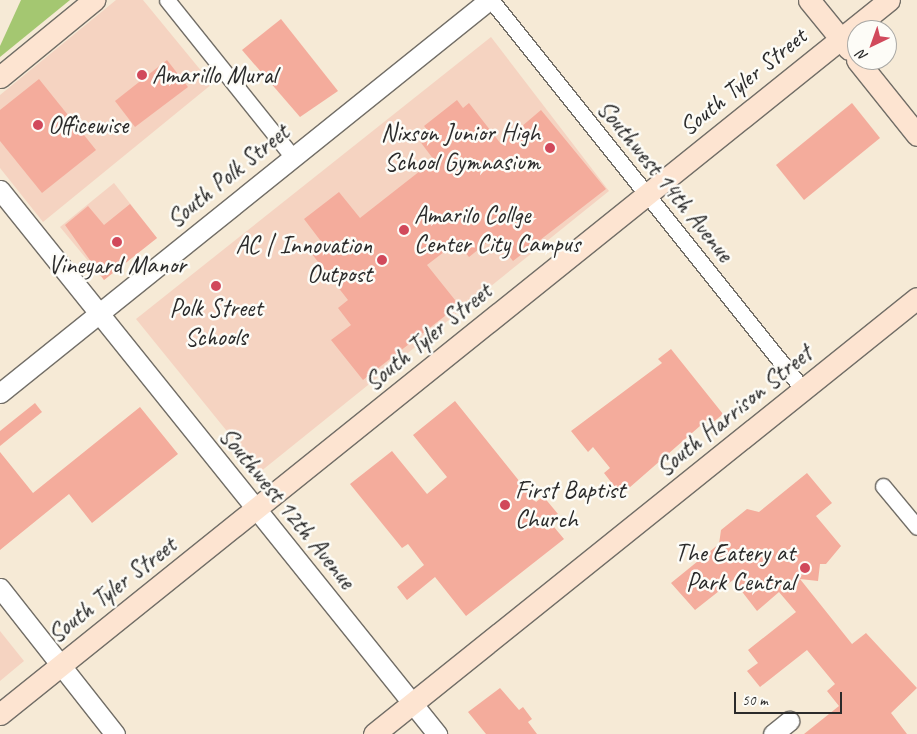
<!DOCTYPE html>
<style>
body{margin:0}
#map{position:relative;width:917px;height:734px;overflow:hidden;background:#f6ead6;font-family:Caveat,sans-serif}
div>[style]{position:absolute}
[style*='--x']{left:calc(var(--x)*1px);top:calc(var(--y)*1px);width:calc(var(--w)*1px);rotate:calc(var(--a)*1deg)}
.built>*{inset:0;background:#f5d3c1}
.green>*{inset:0;background:#a4c771}
.building>*{inset:0;background:#f4ac9c}
.roads{filter:drop-shadow(1px 0 #726e67) drop-shadow(-1px 0 #726e67) drop-shadow(0 1px #726e67) drop-shadow(0 -1px #726e67)}
.minor>*{height:15px;margin:-7.5px;padding:0 7.5px;transform-origin:7.5px;border-radius:7.5px;background:#fff}
.tertiary>*{height:19px;margin:-9.5px;padding:0 9.5px;transform-origin:9.5px;border-radius:9.5px;background:#fff}
.secondary>*{height:21px;margin:-10.5px;padding:0 10.5px;transform-origin:10.5px;border-radius:10.5px;background:#fde4d1}
.dots>*{width:14px;height:14px;translate:-50% -50%;box-sizing:border-box;border:2px solid #fdfcf7;border-radius:50%}
span{translate:-50% -50%;white-space:nowrap;text-align:center;line-height:1.15;-webkit-text-stroke:5px #fdfcf7;paint-order:stroke}
.poi-label{font-size:25px;color:#2b2b2b}
.left{translate:0 -50%;text-align:left}
.right{translate:-100% -50%;text-align:right}
.street-label{font-size:25px;color:#2b2b2b}
.north{position:absolute;left:847px;top:20px;width:50px;height:50px;box-sizing:border-box;background:#fdfcf7;border:1px solid #a9a8a5;border-radius:50%;rotate:222deg;font-size:14px;font-weight:700;line-height:20px;text-align:center;color:#2b2b2b}
.north::after{content:'';display:block;margin:auto;width:18px;height:22px;background:#d1495b;clip-path:polygon(50% 0,100% 100%,50% 72%,0 100%)}
.scale{position:absolute;left:734px;top:692px;width:108px;height:22px;box-sizing:border-box;border:2px solid #2b2b2b;border-top:0;padding-left:6px;font-size:15px;line-height:18px;white-space:nowrap;color:#2b2b2b;-webkit-text-stroke:4px #fdfcf7;paint-order:stroke}
</style>
<div id="map">
<div class="built">
<div style="clip-path:polygon(116px 0,143px 0,212px 84px,43px 222px,0 168px,0 95px)"></div>
<div style="clip-path:polygon(491px 37px,609px 191px,260px 472px,136px 319px)"></div>
<div style="clip-path:polygon(114px 183px,157px 238px,104px 280px,60px 227px)"></div>
<div style="clip-path:polygon(0 631px,24px 661px,0 681px)"></div>
</div>
<div class="green">
<div style="clip-path:polygon(21px 0,70px 0,0 57px,0 46px)"></div>
</div>
<div class="building">
<div style="clip-path:polygon(281px 19px,338px 91px,300px 117px,242px 50px)"></div>
<div style="clip-path:polygon(167px 60px,188px 87px,135px 127px,115px 101px)"></div>
<div style="clip-path:polygon(39px 79px,96px 150px,42px 193px,0 141px,0 110px)"></div>
<div style="clip-path:polygon(457px 100px,463px 108px,469px 103px,501px 144px,541px 110px,606px 189px,513px 261px,494px 237px,469px 257px,457px 242px,427px 265px,459px 305px,363px 380px,331px 340px,351px 325px,338px 308px,348px 300px,308px 249px,320px 240px,304px 219px,339px 192px,360px 218px,434px 160px,419px 140px,429px 132px,424px 126px)"></div>
<div style="clip-path:polygon(852px 103px,880px 138px,804px 200px,776px 165px)"></div>
<div style="clip-path:polygon(130px 204px,157px 238px,104px 280px,65px 225px,88px 206px,104px 225px)"></div>
<div style="clip-path:polygon(671px 349px,723px 414px,711px 424px,708px 419px,621px 495px,604px 473px,610px 468px,593px 447px,588px 452px,571px 431px,662px 363px,658px 359px)"></div>
<div style="clip-path:polygon(455px 401px,536px 502px,543px 496px,558px 514px,549px 521px,564px 539px,466px 616px,435px 577px,407px 600px,397px 587px,424px 565px,408px 544px,402px 548px,350px 484px,392px 451px,427px 494px,447px 477px,413px 435px)"></div>
<div style="clip-path:polygon(35px 403px,42px 412px,0 446px,0 431px)"></div>
<div style="clip-path:polygon(140px 407px,178px 454px,92px 523px,69px 494px,0 550px,0 452px,33px 493px)"></div>
<div style="clip-path:polygon(807px 473px,832px 503px,816px 516px,841px 546px,826px 564px,820px 564px,818px 581px,800px 579px,852px 644px,866px 633px,917px 688px,891px 713px,907px 734px,804px 734px,839px 706px,827px 691px,835px 684px,807px 650px,760px 687px,747px 671px,758px 663px,748px 650px,796px 612px,779px 592px,757px 611px,733px 580px,695px 610px,671px 583px,719px 544px,721px 530px,747px 509px,759px 512px)"></div>
<div style="clip-path:polygon(500px 688px,519px 710px,523px 707px,532px 719px,528px 722px,537px 734px,486px 734px,468px 712px)"></div>
</div>
<div class="roads">
<div class="minor">
<div style="--x:167;--y:0;--w:201;--a:51.3"></div>
<div style="--x:491;--y:0;--w:499;--a:51.3"></div>
<div style="--x:883;--y:486;--w:53;--a:50.3"></div>
</div>
<div class="tertiary">
<div style="--x:0;--y:190;--w:698;--a:51.22"></div>
<div style="--x:0;--y:393;--w:627;--a:-38.79"></div>
<div style="--x:0;--y:588;--w:186;--a:51.8"></div>
<div style="--x:773;--y:734;--w:21;--a:-39"></div>
</div>
<div class="secondary">
<div style="--x:809;--y:0;--w:63;--a:50.8"></div>
<div style="--x:857;--y:60;--w:96;--a:51.3"></div>
<div style="--x:0;--y:77;--w:122;--a:-39.3"></div>
<div style="--x:0;--y:714;--w:1140;--a:-38.77"></div>
<div style="--x:374;--y:734;--w:696;--a:-38.76"></div>
</div>
</div>
<div class="dots">
<div style="left:142px;top:75px;background:#d1495b"></div>
<div style="left:38px;top:125px;background:#d1495b"></div>
<div style="left:550px;top:148px;background:#d1495b"></div>
<div style="left:404px;top:230px;background:#d1495b"></div>
<div style="left:117px;top:242px;background:#d1495b"></div>
<div style="left:382px;top:260px;background:#d1495b"></div>
<div style="left:216px;top:286px;background:#d1495b"></div>
<div style="left:505px;top:505px;background:#d1495b"></div>
<div style="left:805px;top:568px;background:#d1495b"></div>
</div>
<div class="poi-label">
<span class="left" style="left:152px;top:75px">Amarillo Mural</span>
<span class="left" style="left:48px;top:125px">Officewise</span>
<span class="right" style="left:540px;top:148px">Nixson Junior High<br>School Gymnasium</span>
<span class="left" style="left:414px;top:230px">Amarilo Collge<br>Center City Campus</span>
<span class="right" style="left:372px;top:260px">AC | Innovation<br>Outpost</span>
<span style="left:117px;top:265px">Vineyard Manor</span>
<span style="left:216px;top:323px">Polk Street<br>Schools</span>
<span class="left" style="left:515px;top:505px">First Baptist<br>Church</span>
<span class="right" style="left:795px;top:568px">The Eatery at<br>Park Central</span>
</div>
<div class="street-label">
<span style="left:743px;top:82px;rotate:-39deg">South Tyler Street</span>
<span style="left:228px;top:176px;rotate:-39deg">South Polk Street</span>
<span style="left:665px;top:181px;rotate:51deg">Southwest 14th Avenue</span>
<span style="left:428px;top:337px;rotate:-39deg">South Tyler Street</span>
<span style="left:734px;top:411px;rotate:-39deg">South Harrison Street</span>
<span style="left:287px;top:508px;rotate:51deg">Southwest 12th Avenue</span>
<span style="left:112px;top:590px;rotate:-38deg">South Tyler Street</span>
</div>
<div class="north">N</div>
<div class="scale">50 m</div>
</div>
